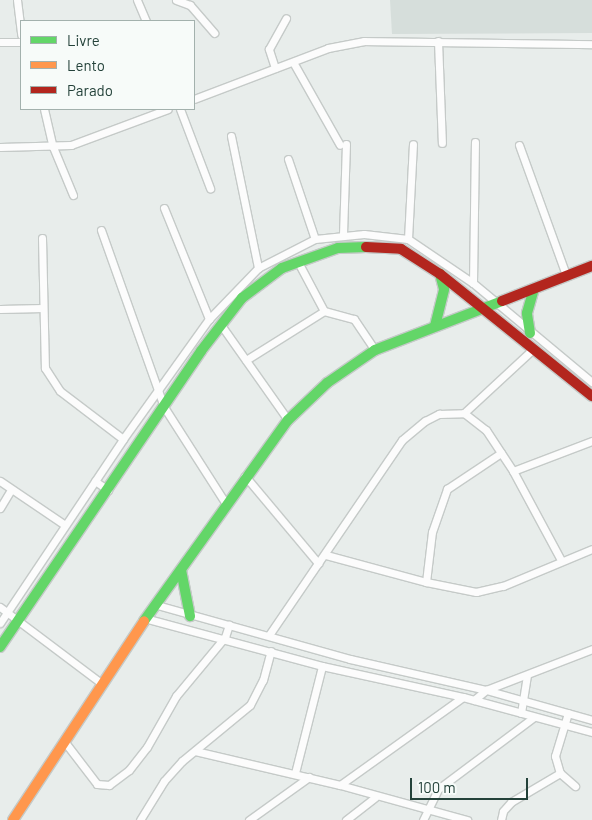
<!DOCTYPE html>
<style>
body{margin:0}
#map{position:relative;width:592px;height:820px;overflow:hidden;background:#e8edeb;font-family:Barlow,sans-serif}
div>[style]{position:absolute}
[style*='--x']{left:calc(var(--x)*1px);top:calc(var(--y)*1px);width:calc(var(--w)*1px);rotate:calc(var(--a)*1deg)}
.built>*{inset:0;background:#d6dedb}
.roads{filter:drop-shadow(1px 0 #c5cac8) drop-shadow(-1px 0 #c5cac8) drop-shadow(0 1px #c5cac8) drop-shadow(0 -1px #c5cac8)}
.street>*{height:7px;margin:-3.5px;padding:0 3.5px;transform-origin:3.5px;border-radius:3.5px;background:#fcfcfc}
.fast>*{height:10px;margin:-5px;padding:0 5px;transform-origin:5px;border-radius:5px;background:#63d668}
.slow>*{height:10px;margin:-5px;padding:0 5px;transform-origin:5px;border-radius:5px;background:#ff974d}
.jam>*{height:10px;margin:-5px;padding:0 5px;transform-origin:5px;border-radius:5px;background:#b3261e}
span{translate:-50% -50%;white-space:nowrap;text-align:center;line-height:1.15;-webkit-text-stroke:4.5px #f7fbf9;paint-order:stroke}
.legend{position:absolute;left:20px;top:20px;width:175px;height:90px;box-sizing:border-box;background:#f7fbf9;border:1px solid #a3b1ad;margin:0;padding:6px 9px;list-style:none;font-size:15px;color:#24423a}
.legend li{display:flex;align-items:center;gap:10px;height:25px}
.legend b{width:25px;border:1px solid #a3b1ad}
.scale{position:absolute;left:410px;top:778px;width:118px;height:22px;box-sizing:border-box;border:2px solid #24423a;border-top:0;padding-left:6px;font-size:15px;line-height:18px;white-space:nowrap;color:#24423a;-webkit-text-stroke:4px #f7fbf9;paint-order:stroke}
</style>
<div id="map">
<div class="built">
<div style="clip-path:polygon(390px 0,592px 0,592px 33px,392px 34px)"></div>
</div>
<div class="roads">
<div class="street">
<div style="--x:17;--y:0;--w:35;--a:83"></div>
<div style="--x:137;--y:0;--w:23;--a:67"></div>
<div style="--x:176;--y:0;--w:15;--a:20"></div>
<div style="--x:190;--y:5;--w:37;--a:49"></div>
<div style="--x:438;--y:41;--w:102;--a:87.8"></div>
<div style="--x:0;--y:42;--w:21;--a:0"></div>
<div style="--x:293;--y:62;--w:95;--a:60.5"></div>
<div style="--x:275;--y:68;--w:20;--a:-108"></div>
<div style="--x:269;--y:49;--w:35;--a:-61"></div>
<div style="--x:194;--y:99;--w:143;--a:-20.8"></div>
<div style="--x:328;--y:48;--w:37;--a:-11"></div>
<div style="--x:364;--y:41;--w:228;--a:0.8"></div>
<div style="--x:44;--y:109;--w:39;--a:77"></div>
<div style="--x:53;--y:147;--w:52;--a:67.4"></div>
<div style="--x:180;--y:109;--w:85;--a:69.2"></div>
<div style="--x:231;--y:136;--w:135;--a:78.4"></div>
<div style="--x:519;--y:145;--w:138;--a:70.1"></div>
<div style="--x:0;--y:147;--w:71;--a:-1.6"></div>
<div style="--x:71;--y:145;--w:103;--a:-20.4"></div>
<div style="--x:288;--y:159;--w:84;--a:71.4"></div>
<div style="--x:164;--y:208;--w:120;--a:67.9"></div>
<div style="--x:101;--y:230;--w:188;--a:70.4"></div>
<div style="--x:164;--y:407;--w:115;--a:57.4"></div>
<div style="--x:343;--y:234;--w:90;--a:-88.1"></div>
<div style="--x:42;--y:238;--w:130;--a:88.7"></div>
<div style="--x:45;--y:368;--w:27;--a:57"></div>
<div style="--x:60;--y:391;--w:79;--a:37.3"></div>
<div style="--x:408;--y:239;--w:95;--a:-87"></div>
<div style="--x:298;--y:262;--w:55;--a:62"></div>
<div style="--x:473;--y:283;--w:141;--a:-89.2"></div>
<div style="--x:0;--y:309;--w:43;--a:-1.3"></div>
<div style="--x:221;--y:325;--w:116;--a:54.8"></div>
<div style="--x:246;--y:360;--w:92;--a:-32.1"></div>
<div style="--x:324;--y:311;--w:31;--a:15"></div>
<div style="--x:354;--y:319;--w:37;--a:56"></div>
<div style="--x:464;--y:413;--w:94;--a:-42.8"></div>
<div style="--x:513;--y:471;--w:85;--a:-20.8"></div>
<div style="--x:245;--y:476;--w:114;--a:50"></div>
<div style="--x:0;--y:481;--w:78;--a:34.1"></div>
<div style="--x:95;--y:481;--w:16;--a:35"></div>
<div style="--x:0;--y:508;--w:21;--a:-59"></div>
<div style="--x:326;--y:555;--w:104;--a:15.1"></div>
<div style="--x:426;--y:582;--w:51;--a:11.3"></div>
<div style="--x:476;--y:592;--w:28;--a:-13"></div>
<div style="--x:503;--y:586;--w:96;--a:-22.6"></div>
<div style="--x:426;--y:582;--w:50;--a:-83.2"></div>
<div style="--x:432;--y:532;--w:46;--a:-70.8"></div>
<div style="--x:447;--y:489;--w:65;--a:-33.7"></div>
<div style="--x:157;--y:605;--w:200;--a:15.6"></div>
<div style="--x:350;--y:659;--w:139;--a:12.8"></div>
<div style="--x:486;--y:690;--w:110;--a:15.8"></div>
<div style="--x:0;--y:607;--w:126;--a:37"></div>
<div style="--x:148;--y:619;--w:180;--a:15.1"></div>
<div style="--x:322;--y:666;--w:144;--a:12.4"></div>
<div style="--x:463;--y:697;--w:134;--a:15.2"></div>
<div style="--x:0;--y:623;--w:221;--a:-56.2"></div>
<div style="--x:123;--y:439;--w:148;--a:-54.4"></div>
<div style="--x:209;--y:319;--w:71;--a:-46.1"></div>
<div style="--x:258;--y:268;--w:64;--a:-27"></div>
<div style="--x:315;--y:239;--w:49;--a:-5.8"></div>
<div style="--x:364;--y:234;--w:44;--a:6.5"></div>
<div style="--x:408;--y:239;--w:78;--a:34.1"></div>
<div style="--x:473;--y:283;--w:155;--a:39.8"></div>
<div style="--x:269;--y:635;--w:236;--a:-55.7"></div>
<div style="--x:402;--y:440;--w:30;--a:-40"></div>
<div style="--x:425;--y:421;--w:16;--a:-27"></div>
<div style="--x:439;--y:414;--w:25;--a:-2"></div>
<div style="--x:464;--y:413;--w:28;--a:38"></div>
<div style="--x:486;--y:430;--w:49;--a:56.6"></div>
<div style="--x:513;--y:471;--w:101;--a:61.7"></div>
<div style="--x:474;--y:700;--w:16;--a:-40"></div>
<div style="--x:486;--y:690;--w:114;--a:-21.1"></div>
<div style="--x:521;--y:713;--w:38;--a:-81"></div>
<div style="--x:568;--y:713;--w:45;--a:106.8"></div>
<div style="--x:555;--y:756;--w:18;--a:74"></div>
<div style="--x:560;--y:773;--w:20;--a:41"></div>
<div style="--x:64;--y:741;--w:54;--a:52.5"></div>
<div style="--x:97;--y:784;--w:12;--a:5"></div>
<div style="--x:109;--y:785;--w:25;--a:-37"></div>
<div style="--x:129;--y:770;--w:29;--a:-52"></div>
<div style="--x:147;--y:747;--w:59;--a:-60.4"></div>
<div style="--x:176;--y:696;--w:77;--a:-50.3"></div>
<div style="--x:225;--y:637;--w:13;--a:-72"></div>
<div style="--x:195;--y:751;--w:149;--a:13.2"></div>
<div style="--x:340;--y:785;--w:132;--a:15.4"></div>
<div style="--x:295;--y:773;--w:110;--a:-75.8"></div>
<div style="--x:340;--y:785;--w:151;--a:-35.6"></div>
<div style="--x:140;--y:820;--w:46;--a:-58.4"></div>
<div style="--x:164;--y:781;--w:27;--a:-48"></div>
<div style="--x:182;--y:761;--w:88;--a:-39.5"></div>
<div style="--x:250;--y:705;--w:28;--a:-63"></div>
<div style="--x:263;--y:680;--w:30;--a:-75"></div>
<div style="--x:249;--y:820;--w:74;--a:-35.6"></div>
<div style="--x:346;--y:820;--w:37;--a:-38"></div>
<div style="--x:423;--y:820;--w:34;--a:-64"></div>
<div style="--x:438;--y:789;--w:120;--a:-36.9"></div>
<div style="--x:501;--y:820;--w:9;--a:-77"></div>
<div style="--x:503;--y:811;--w:12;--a:-48"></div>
<div style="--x:511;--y:802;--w:57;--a:-30.6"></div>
</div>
<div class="fast">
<div style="--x:435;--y:326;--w:38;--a:-76"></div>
<div style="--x:444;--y:289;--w:16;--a:-105"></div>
<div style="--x:530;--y:333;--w:20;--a:-99"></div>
<div style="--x:527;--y:313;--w:25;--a:-74"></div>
<div style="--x:181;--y:570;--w:47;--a:78.9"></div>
<div style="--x:144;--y:621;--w:247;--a:-54.4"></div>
<div style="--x:288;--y:420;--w:54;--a:-43.5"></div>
<div style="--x:327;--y:383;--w:58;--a:-34.5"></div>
<div style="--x:375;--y:350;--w:136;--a:-21.1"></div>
<div style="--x:0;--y:647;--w:358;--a:-55.8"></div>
<div style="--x:201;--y:351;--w:67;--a:-52.3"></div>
<div style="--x:242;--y:298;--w:50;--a:-36.9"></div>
<div style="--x:282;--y:268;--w:59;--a:-19.7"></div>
<div style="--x:338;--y:248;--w:28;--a:-2"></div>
</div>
<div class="slow">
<div style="--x:13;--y:820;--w:238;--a:-56.6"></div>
</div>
<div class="jam">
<div style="--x:366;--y:247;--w:35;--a:3"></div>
<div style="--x:401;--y:249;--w:46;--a:32.7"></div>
<div style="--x:440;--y:274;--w:195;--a:38.8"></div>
<div style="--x:502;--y:301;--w:97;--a:-21.3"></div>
</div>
</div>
<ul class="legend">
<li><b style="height:6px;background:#63d668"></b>Livre</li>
<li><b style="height:6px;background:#ff974d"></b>Lento</li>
<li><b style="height:6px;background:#b3261e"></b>Parado</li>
</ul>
<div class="scale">100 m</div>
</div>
